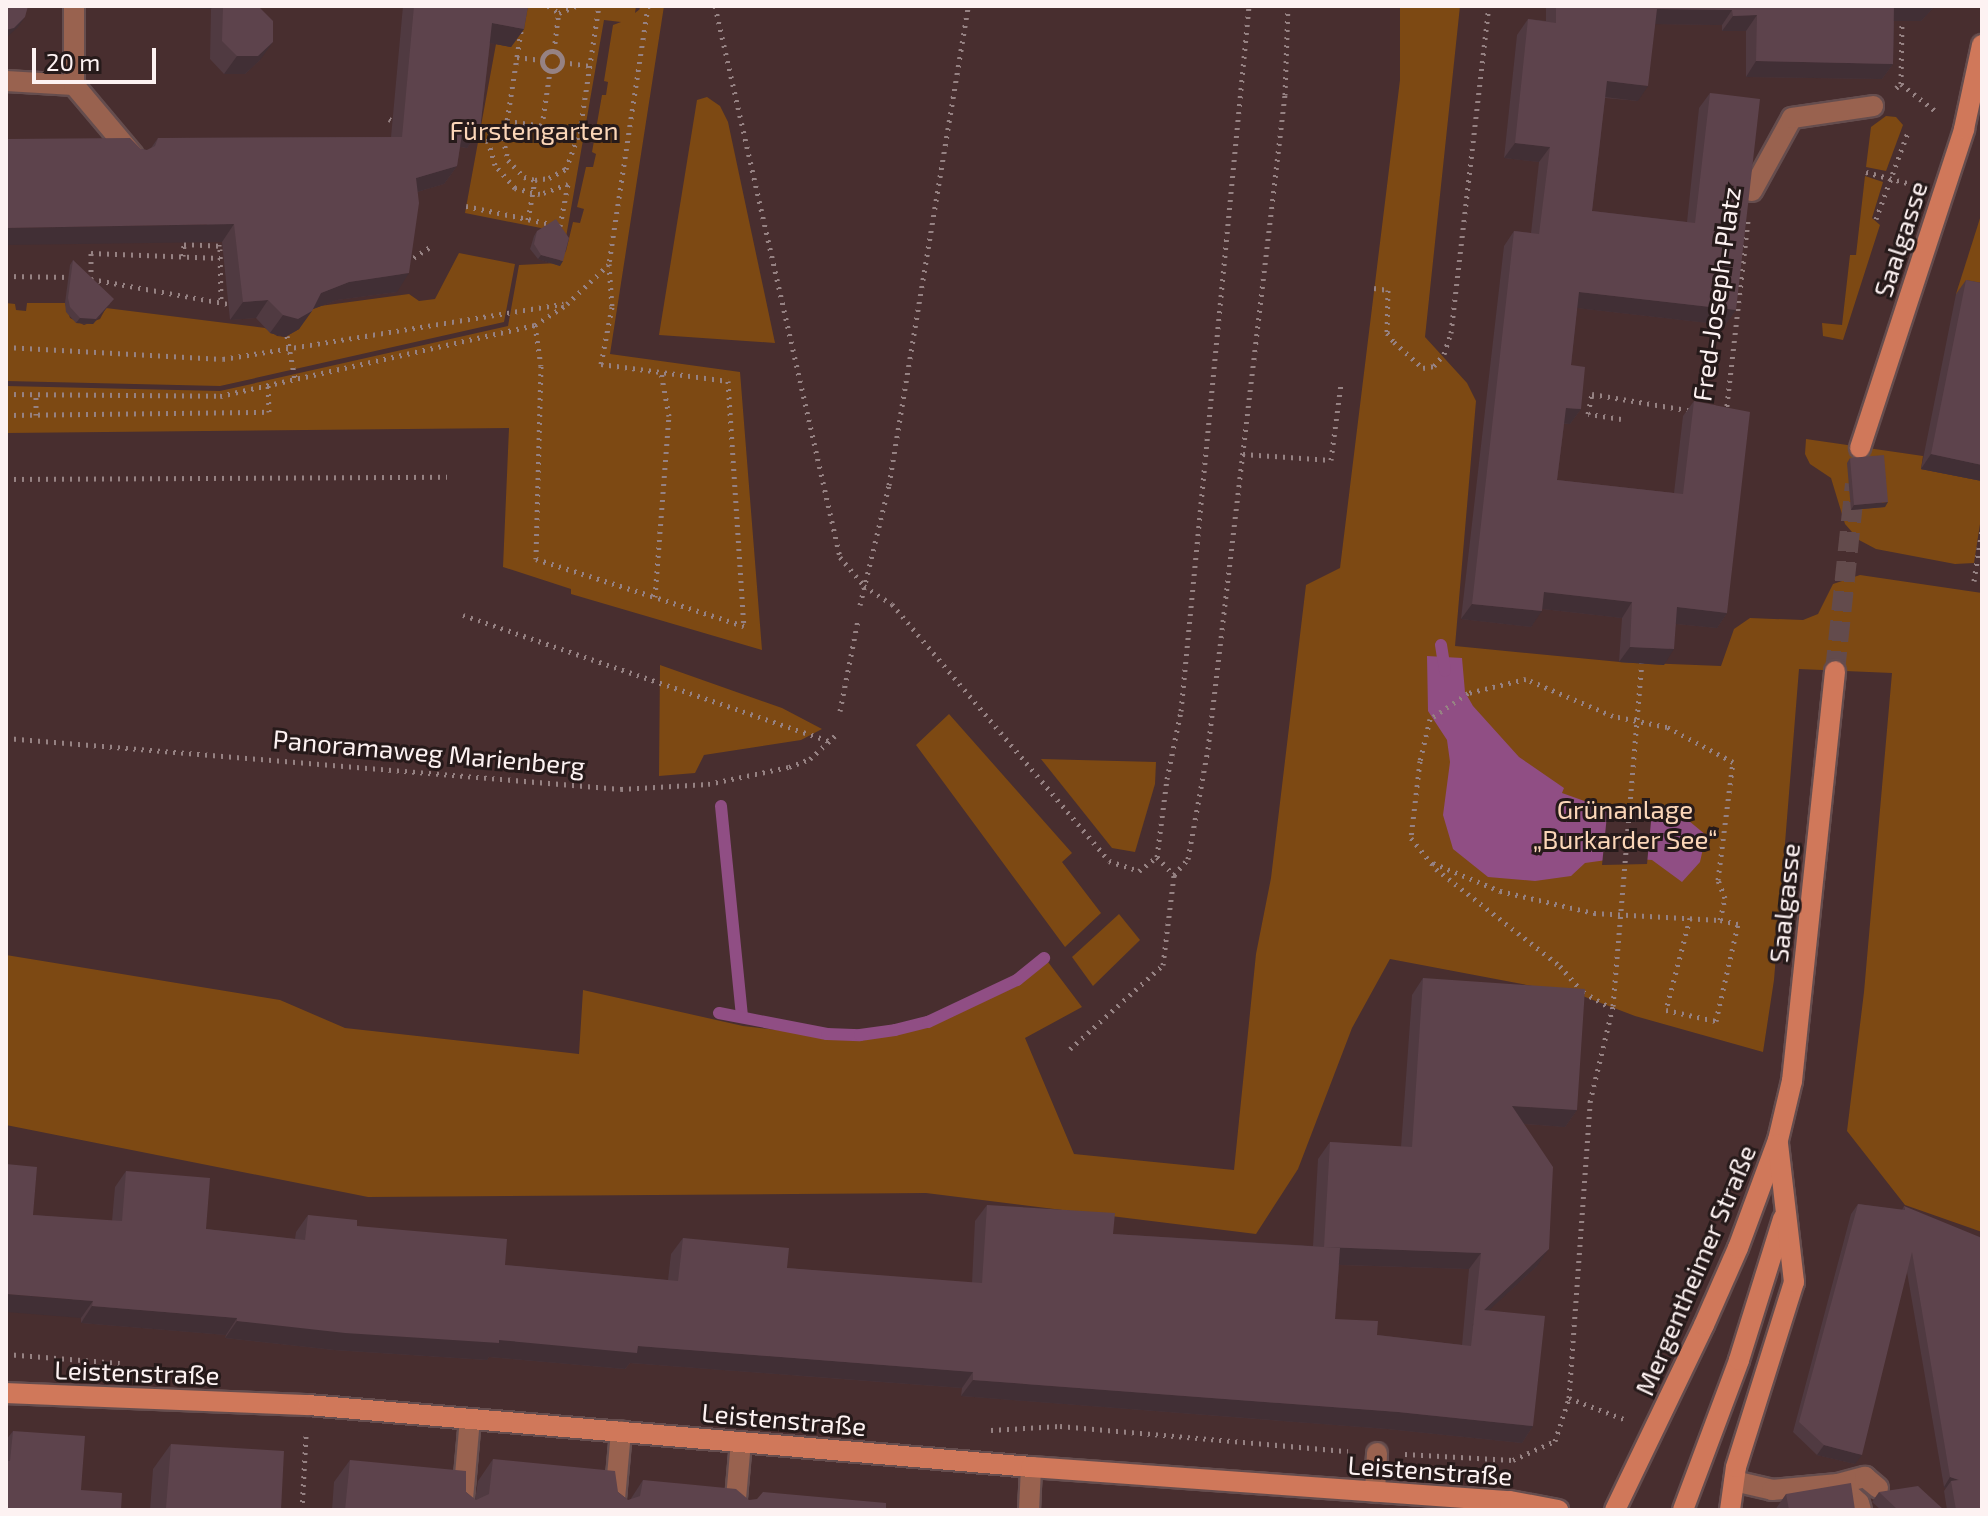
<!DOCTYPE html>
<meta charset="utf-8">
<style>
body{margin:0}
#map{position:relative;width:1988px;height:1516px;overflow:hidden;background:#482e2f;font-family:"Exo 2",sans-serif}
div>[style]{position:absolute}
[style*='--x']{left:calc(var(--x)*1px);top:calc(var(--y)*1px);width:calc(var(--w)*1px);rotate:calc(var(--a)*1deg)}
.green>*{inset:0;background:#7d4913}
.water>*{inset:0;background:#904e84}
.pier>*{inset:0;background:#482e2f}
.stream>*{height:12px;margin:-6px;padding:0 6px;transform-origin:6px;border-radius:6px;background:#904e84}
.secondary-tunnel>*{height:20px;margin-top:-10px;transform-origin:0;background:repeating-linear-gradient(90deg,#634b4c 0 20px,transparent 0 30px)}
.path>*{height:5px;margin-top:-2.5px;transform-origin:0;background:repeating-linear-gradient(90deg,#968283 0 2px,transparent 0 8px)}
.path>.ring{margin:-2.5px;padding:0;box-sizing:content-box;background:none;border:5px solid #968283;border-radius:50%}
.roads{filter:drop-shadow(2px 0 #654d4e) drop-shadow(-2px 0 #654d4e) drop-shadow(0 2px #654d4e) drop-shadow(0 -2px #654d4e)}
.lane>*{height:20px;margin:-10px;padding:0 10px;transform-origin:10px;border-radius:10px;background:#99624f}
.street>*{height:20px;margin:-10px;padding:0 10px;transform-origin:10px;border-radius:10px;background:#99624f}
.secondary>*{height:20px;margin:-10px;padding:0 10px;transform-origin:10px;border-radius:10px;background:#d0785a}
.path-bridge>*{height:5px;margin-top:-2.5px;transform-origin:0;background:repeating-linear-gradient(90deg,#968283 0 2px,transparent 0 8px)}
.wall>*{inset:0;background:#503a41}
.shaded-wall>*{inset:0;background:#412f35}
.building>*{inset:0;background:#5d434c}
span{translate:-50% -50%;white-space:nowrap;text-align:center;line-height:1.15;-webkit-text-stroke:6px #261a1a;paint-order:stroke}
.park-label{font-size:26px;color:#fbd6b8}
.street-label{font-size:26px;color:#fdf2f2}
.frame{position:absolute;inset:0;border:8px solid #fdf2f2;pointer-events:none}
.scale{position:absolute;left:32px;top:48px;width:124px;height:36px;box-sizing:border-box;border:4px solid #fdf2f2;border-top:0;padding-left:10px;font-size:24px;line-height:28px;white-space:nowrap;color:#fdf2f2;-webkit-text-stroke:6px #261a1a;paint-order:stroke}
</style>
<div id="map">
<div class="green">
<div style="clip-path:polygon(518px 6px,636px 6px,635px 13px,640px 9px,638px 6px,664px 6px,610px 354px,740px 372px,762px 650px,571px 594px,571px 589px,503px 567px,509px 428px,6px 433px,6px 386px,220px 391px,508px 326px,519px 265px,558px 263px,566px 251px,573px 222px,580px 223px,584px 209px,577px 207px,586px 167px,593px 167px,596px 154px,592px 152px,602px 95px,606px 95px,608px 82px,604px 81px,613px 25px,621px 22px,604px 20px,565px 243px,551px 230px,465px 213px,496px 44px,511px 47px)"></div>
<div style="clip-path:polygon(1400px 6px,1460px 6px,1425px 337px,1467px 383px,1476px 401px,1455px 646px,1620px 662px,1721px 666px,1734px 629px,1750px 618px,1803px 620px,1818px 614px,1833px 584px,1860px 575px,1982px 593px,1982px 1232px,1905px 1205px,1847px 1131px,1864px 992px,1892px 673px,1799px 669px,1774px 980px,1763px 1052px,1635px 1016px,1580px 995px,1390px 959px,1352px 1028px,1298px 1169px,1256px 1234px,926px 1193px,368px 1197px,6px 1125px,6px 955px,280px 1000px,345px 1028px,579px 1054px,583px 990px,743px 1026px,864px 1040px,928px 1027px,1021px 984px,1048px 962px,1082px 1007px,1025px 1038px,1074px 1154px,1234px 1170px,1256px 954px,1271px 878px,1306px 585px,1340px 568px,1400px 80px)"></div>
<div style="clip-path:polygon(707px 97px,720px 106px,728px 122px,775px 343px,659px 335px,697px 100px)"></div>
<div style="clip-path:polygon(1886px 116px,1896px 117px,1903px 125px,1886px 171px,1866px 167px,1871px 127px)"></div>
<div style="clip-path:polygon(1865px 176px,1883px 182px,1872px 218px,1880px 225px,1843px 340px,1823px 336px,1822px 323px,1842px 325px,1850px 255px,1856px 255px)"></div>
<div style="clip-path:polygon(1982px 212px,1982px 299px,1956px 294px)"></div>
<div style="clip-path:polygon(459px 253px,515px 264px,504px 322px,220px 386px,6px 381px,6px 303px,15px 304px,16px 310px,26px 311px,27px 303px,65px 303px,70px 318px,84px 325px,100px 319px,106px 308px,265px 328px,277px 336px,285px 337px,299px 329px,303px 312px,320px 306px,409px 294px,419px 301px,435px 299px)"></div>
<div style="clip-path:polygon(1806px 439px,1923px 456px,1921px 469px,1982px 481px,1982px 511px,1974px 563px,1955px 564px,1876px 549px,1859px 540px,1845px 524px,1831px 478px,1810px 464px,1805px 454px)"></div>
<div style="clip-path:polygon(660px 665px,782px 708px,822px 729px,801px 740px,704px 755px,695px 773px,659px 776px)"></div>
<div style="clip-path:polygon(949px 714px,1072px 853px,1062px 862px,1101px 913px,1065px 947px,916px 745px)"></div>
<div style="clip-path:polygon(1041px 759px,1156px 762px,1155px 784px,1135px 852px,1112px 848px)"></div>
<div style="clip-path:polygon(1119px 914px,1140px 940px,1093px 986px,1072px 957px)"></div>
</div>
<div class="water">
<div style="clip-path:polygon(1427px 656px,1462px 658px,1465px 692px,1473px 706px,1519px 757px,1564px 788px,1562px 793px,1607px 809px,1689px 821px,1706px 835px,1700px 862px,1682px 882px,1652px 860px,1621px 858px,1585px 863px,1571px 876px,1535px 881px,1488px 877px,1453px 849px,1443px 815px,1450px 762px,1447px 740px,1428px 711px)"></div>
</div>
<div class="pier">
<div style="clip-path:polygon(1608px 805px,1652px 811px,1647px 864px,1602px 865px)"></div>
</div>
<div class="stream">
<div style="--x:1441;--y:645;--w:26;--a:81"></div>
<div style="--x:721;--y:806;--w:212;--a:84.3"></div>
<div style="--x:719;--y:1013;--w:110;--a:11"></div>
<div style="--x:827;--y:1034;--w:33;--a:2"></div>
<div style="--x:860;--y:1035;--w:35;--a:-8"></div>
<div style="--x:895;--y:1030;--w:34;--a:-14"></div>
<div style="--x:928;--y:1022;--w:98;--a:-25.3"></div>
<div style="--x:1017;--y:980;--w:35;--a:-39"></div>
</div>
<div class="secondary-tunnel">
<div style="--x:1835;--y:671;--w:188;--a:-83.9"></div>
</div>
<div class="path">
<div style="--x:548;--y:6;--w:13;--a:32"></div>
<div style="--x:559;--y:13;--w:18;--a:-22"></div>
<div style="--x:648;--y:6;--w:261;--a:98.6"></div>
<div style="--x:609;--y:264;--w:43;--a:86"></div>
<div style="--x:612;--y:307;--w:58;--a:100.9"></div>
<div style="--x:601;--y:364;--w:128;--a:7.6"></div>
<div style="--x:728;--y:381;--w:246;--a:86.3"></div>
<div style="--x:744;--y:626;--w:94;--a:-162"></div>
<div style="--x:715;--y:6;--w:565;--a:77.22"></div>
<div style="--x:840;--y:557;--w:38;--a:50"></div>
<div style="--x:864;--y:586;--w:33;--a:33"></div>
<div style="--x:892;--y:604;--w:336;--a:49.8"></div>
<div style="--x:1109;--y:861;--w:32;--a:18"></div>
<div style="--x:1139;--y:871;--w:23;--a:-38"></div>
<div style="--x:1157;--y:857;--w:79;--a:-82.7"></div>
<div style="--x:1167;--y:779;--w:69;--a:-78.4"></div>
<div style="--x:1181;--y:711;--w:708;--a:-84.49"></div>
<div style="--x:521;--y:31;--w:91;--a:98.8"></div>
<div style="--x:507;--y:121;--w:74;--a:7.8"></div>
<div style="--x:580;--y:131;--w:126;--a:-81.4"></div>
<div class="ring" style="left:542px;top:51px;width:15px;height:15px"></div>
<div style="--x:554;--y:51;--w:38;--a:-83"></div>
<div style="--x:517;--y:57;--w:24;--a:7"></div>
<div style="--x:562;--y:62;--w:28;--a:8"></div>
<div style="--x:1901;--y:84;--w:47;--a:38.1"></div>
<div style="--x:1896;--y:88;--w:6;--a:-39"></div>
<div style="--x:1901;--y:84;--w:63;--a:-89.1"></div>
<div style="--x:389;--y:119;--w:2;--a:27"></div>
<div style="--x:507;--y:121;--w:17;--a:103"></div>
<div style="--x:503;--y:138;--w:23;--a:77"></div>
<div style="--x:508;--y:160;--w:23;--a:47"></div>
<div style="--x:524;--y:177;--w:11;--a:15"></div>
<div style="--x:535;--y:180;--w:14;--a:-8"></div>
<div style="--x:549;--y:178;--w:19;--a:-28"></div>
<div style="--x:566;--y:169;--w:40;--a:-69.8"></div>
<div style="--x:542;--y:126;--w:56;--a:-81.7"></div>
<div style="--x:1866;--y:172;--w:51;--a:14.9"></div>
<div style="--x:466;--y:206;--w:96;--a:12"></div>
<div style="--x:560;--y:226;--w:43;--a:-79.2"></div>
<div style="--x:568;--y:184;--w:30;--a:160"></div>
<div style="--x:540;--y:194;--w:26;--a:-167"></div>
<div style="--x:515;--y:188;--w:30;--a:-131"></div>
<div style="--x:495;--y:165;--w:25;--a:-106"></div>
<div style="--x:488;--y:141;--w:9;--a:-167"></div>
<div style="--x:1876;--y:219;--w:93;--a:-69.8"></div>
<div style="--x:528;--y:220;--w:41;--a:-80.1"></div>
<div style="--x:220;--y:249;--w:54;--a:88.9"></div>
<div style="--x:183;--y:256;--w:12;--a:-85"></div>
<div style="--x:184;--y:244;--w:35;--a:3"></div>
<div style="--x:219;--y:246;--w:4;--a:-90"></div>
<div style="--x:407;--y:262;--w:30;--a:-33"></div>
<div style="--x:6;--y:276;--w:67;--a:0.9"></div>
<div style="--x:91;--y:279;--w:139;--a:10.3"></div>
<div style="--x:91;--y:279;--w:26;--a:-90"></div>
<div style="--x:91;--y:253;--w:129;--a:2.2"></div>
<div style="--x:1374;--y:288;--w:14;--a:8"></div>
<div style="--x:1388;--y:290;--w:43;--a:91.3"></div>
<div style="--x:1387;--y:333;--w:11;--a:52"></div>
<div style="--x:1394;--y:342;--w:39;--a:42"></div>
<div style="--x:1423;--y:368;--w:11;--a:-10"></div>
<div style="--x:1434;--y:366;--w:16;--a:-50"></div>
<div style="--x:1444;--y:354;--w:22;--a:-72"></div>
<div style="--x:1451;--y:333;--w:329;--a:-83.4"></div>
<div style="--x:535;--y:325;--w:41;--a:81.7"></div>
<div style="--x:541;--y:366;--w:193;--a:91.5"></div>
<div style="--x:536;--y:559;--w:125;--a:17.7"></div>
<div style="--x:655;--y:597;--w:182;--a:-85.6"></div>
<div style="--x:669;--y:416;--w:45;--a:-100.3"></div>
<div style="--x:6;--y:347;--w:217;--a:3.2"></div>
<div style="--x:223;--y:359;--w:345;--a:-9.2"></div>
<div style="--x:6;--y:394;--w:214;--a:0.5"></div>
<div style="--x:220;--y:396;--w:323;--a:-12.7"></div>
<div style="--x:535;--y:325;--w:38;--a:-33"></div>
<div style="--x:567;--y:304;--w:57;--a:-43.6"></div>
<div style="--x:1726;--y:414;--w:194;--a:-83.5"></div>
<div style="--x:6;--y:415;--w:263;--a:-0.7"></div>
<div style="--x:269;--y:412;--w:27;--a:-92"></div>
<div style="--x:36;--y:415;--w:20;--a:-90"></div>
<div style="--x:1621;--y:419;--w:33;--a:-171"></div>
<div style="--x:1588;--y:414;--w:20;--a:-79"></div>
<div style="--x:1592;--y:394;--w:102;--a:9.6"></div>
<div style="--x:1243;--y:454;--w:88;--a:3.9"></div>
<div style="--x:1331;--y:460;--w:77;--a:-82.5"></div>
<div style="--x:6;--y:479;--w:441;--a:-0.3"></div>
<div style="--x:1974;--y:581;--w:52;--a:-81.1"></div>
<div style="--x:860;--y:605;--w:123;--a:-76.4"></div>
<div style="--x:889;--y:485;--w:485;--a:-80.6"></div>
<div style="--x:463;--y:615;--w:389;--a:19"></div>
<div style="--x:840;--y:711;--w:93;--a:-78.8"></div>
<div style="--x:6;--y:738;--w:617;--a:4.74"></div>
<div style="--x:621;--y:789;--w:87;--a:-3.3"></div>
<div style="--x:708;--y:784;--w:83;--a:-11.9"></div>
<div style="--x:789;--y:767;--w:22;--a:-21"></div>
<div style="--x:810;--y:759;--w:35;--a:-43"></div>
<div style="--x:1157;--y:857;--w:25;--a:47"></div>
<div style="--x:1174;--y:875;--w:21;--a:-49"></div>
<div style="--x:1188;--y:859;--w:112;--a:-79.7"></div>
<div style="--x:1208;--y:749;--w:659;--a:-83.29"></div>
<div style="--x:1285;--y:95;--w:89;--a:-88.1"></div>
<div style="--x:1433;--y:863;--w:73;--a:22.7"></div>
<div style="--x:1500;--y:891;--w:97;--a:13.2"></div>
<div style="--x:1594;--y:913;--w:126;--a:3.2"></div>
<div style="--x:1720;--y:920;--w:23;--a:-77"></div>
<div style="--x:1725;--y:898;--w:19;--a:-111"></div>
<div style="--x:1718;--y:880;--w:119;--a:-82.8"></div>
<div style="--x:1733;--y:762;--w:75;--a:-152.1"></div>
<div style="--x:1667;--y:727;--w:55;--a:-168.5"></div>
<div style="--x:1613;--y:716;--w:95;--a:-157"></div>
<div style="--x:1526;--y:679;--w:60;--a:166.4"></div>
<div style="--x:1468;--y:693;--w:46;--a:145.6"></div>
<div style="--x:1430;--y:719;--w:43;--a:103.4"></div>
<div style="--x:1420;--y:761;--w:78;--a:96.7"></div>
<div style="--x:1411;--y:838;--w:40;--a:51"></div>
<div style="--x:1436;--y:869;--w:157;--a:38"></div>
<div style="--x:1560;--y:966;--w:35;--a:49"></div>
<div style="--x:1583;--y:992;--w:32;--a:30"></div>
<div style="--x:1690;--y:918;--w:95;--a:104.6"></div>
<div style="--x:1666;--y:1010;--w:51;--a:12.4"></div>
<div style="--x:1716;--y:1021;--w:99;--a:-77.2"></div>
<div style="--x:1738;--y:924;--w:18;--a:-167"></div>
<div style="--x:1070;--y:1049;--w:125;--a:-42.1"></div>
<div style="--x:1163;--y:965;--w:91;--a:-83"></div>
<div style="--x:6;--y:1354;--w:114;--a:4.5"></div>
<div style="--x:1569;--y:1398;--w:59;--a:20.9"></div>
<div style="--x:991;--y:1430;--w:69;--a:-3.3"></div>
<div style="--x:1060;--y:1426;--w:289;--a:5"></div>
<div style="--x:1405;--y:1454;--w:108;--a:3.2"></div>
<div style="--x:1513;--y:1460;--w:46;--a:-24.3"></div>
<div style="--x:1555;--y:1441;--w:45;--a:-72"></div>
<div style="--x:1569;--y:1398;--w:297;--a:-85.9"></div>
<div style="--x:1590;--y:1102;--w:99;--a:-76.5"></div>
<div style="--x:302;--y:1510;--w:75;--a:-86.9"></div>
</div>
<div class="roads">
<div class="lane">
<div style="--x:1734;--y:1481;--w:39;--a:13"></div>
<div style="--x:1772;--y:1490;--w:66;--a:-5.2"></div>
<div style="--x:1838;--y:1484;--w:28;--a:-15"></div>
<div style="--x:1865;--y:1477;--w:17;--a:40"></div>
<div style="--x:1838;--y:1484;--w:28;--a:42"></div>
<div style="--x:1859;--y:1503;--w:7;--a:74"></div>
<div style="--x:1375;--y:1492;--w:39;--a:-87"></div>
<div style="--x:462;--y:1510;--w:91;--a:-85"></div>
<div style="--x:614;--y:1510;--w:79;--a:-84.9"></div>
<div style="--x:735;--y:1510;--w:68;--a:-85"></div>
<div style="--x:1029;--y:1510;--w:43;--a:-87.3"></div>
</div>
<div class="street">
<div style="--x:6;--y:81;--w:68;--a:3.4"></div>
<div style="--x:74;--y:85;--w:79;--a:-90"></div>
<div style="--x:74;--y:85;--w:92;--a:49.9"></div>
<div style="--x:1752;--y:191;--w:83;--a:-61.3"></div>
<div style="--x:1792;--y:118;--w:82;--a:-8.4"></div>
</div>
<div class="secondary">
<div style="--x:1860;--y:448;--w:336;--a:-71.9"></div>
<div style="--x:1964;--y:129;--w:86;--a:-77.9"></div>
<div style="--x:6;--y:1393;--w:302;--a:2.3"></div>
<div style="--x:308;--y:1405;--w:726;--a:4.9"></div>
<div style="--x:1031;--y:1467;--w:480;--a:4.1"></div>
<div style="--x:1510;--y:1501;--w:49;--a:10.6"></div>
<div style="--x:1615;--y:1510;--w:205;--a:-64.3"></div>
<div style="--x:1704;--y:1325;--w:84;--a:-66.2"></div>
<div style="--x:1738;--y:1248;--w:115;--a:-69.7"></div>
<div style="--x:1778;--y:1140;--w:61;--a:-76.7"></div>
<div style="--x:1792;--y:1081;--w:412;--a:-84"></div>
<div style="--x:1683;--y:1510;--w:160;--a:-69.5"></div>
<div style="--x:1739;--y:1360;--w:148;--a:-72.7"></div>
<div style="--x:1730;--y:1510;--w:43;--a:-82.1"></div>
<div style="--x:1736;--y:1467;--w:194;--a:-72.6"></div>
<div style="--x:1794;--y:1282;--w:139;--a:-96.6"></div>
</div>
</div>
<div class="path-bridge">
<div style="--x:287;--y:336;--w:44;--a:79.5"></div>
<div style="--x:1613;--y:1006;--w:345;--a:-85.2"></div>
</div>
<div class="wall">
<div style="clip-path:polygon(169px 6px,258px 6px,260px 60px,245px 74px,224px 74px,210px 59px,211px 9px,177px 8px)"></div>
<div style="clip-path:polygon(403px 6px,528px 6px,524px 29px,511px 47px,490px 43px,480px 130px,467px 148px,460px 147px,457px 166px,444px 184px,417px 192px,397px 292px,337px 300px,313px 309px,299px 329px,285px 337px,270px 333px,256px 318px,230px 320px,222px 242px,141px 149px,147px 150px,151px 148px,158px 138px,391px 137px)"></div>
<div style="clip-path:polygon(1546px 6px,1935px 6px,1921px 21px,1894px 21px,1893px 64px,1882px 79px,1746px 77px,1746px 31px,1722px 31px,1722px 25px,1655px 24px,1638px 101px,1605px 98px,1592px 211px,1687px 222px,1699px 108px,1710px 93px,1736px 310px,1725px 325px,1577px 308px,1571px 365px,1581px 409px,1570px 424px,1564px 424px,1557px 480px,1674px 493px,1683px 416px,1694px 401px,1727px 613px,1717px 628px,1676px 624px,1664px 665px,1619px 662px,1622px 618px,1542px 609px,1531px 627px,1461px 619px,1504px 246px,1514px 231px,1531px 233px,1539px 162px,1504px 158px,1517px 35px,1528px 19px,1546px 21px)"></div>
<div style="clip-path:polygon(537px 231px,560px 266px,538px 259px,530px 249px,534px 236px)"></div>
<div style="clip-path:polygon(73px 260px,110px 304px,93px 324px,76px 323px,66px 312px,65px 303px,70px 265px)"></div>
<div style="clip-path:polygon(1966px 280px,1982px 283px,1982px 481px,1921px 469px,1956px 294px)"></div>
<div style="clip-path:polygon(1850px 458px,1885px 507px,1851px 510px,1847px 463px)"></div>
<div style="clip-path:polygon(evenodd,1423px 978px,1577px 1110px,1565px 1127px,1524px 1124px,1537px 1266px,1489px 1310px,1533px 1426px,1522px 1443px,1387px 1429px,961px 1396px,962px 1388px,630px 1363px,625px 1369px,489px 1357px,487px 1360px,334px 1350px,225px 1338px,226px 1335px,81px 1323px,81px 1318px,33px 1215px,112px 1221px,115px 1187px,126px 1171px,206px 1229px,295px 1239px,296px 1232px,308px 1215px,357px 1226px,505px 1265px,668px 1280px,671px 1254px,683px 1238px,787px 1268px,972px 1283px,975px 1221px,987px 1205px,1113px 1234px,1313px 1246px,1318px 1159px,1330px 1142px,1401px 1147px,1412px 995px,1423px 978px,1339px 1265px,1469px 1269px,1462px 1345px,1377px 1335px,1335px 1319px,1339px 1265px)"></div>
<div style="clip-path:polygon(1858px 1204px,1902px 1210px,1904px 1206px,1982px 1510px,1947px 1510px,1944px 1491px,1946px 1488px,1944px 1487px,1907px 1272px,1855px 1464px,1817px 1455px,1793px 1432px,1851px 1214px)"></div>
<div style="clip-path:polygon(13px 1431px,81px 1490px,6px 1510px,6px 1440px)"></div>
<div style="clip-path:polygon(171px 1444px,281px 1510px,150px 1510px,153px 1469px)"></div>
<div style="clip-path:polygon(493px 1459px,618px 1492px,628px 1500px,630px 1500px,643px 1480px,749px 1500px,886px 1510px,332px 1510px,334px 1482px,350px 1460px,466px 1492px,475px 1500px,478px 1481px)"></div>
<div style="clip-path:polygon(1879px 1492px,1944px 1510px,1881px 1510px,1872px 1502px)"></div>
<div style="clip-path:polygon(1786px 1494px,1855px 1510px,1775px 1510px)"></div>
</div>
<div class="shaded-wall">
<div style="clip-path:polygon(169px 6px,213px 6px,211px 9px,177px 8px)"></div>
<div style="clip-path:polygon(1894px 6px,1935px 6px,1921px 21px,1883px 21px)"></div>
<div style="clip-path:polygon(1657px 9px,1732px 10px,1722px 25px,1646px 24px)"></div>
<div style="clip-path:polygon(1757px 15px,1746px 31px,1722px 31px,1733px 16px)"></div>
<div style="clip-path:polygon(25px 17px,18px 27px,6px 38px,6px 30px)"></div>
<div style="clip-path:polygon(492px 23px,524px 29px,511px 47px,479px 41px)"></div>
<div style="clip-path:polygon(273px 42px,260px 60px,245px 74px,224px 74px,237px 56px)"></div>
<div style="clip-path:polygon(1756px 61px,1893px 64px,1882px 79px,1746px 77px)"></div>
<div style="clip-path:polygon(1607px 81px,1648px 86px,1638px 101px,1596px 96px)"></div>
<div style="clip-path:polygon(463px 127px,480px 130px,467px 148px,451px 145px)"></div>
<div style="clip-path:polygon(1515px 143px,1550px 147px,1539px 162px,1504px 158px)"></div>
<div style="clip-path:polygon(457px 166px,444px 184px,403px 196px,416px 178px)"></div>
<div style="clip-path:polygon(234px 224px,222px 242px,6px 245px,6px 228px)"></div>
<div style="clip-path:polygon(541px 255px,563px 261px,560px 266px,538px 259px)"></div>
<div style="clip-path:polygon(409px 273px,397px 292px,337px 300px,308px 311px,321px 293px,349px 282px)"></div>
<div style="clip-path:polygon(1579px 292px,1736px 310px,1725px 325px,1568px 307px)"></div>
<div style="clip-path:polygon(268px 300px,256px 318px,230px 320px,243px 302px)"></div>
<div style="clip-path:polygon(110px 304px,93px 324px,76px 323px,80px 318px)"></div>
<div style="clip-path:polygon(312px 311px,299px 329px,285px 337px,270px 333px,283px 315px)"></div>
<div style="clip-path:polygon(1566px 408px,1581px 409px,1570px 424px,1555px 423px)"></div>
<div style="clip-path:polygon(1931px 454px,1982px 465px,1982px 481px,1921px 469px)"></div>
<div style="clip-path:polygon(1888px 502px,1885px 507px,1851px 510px,1854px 505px)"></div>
<div style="clip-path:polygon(1544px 592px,1632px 602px,1622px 618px,1534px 608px)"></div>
<div style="clip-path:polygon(1472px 604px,1542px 611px,1531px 627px,1461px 619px)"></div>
<div style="clip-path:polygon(1677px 607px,1727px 613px,1717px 628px,1666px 623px)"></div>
<div style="clip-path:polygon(1630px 647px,1674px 649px,1664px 665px,1619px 662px)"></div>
<div style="clip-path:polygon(1512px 1106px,1577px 1110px,1565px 1127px,1500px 1122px)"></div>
<div style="clip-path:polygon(1324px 1247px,1481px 1253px,1469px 1269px,1312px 1264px)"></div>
<div style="clip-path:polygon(1549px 1249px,1537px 1266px,1472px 1326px,1484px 1310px)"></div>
<div style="clip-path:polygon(6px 1294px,93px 1301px,81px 1318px,6px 1312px)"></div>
<div style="clip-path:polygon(92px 1306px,237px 1318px,226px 1335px,81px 1323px)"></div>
<div style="clip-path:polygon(237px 1321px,499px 1340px,638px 1346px,973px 1372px,962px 1388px,630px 1363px,625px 1369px,489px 1357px,487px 1360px,334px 1350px,225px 1338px)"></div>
<div style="clip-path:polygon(973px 1380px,1398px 1412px,1533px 1426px,1522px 1443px,1387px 1429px,961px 1396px)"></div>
<div style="clip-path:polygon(1824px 1445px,1862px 1455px,1855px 1464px,1817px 1455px)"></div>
<div style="clip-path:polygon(1950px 1477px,1959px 1480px,1951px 1481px,1946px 1488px,1944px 1487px)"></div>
<div style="clip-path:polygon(166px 1508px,203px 1510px,165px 1510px)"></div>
</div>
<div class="building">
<div style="clip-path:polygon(6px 6px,28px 6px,25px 17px,14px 28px,6px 30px)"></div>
<div style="clip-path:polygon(223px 6px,258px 6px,273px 21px,273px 42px,258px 56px,237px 56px,222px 41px)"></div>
<div style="clip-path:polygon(414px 6px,528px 6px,524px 29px,492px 23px,480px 130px,463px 127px,457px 166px,416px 178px,419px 203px,409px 273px,349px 282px,321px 293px,312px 311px,298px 319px,283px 315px,268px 300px,243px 302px,234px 224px,6px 228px,6px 139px,130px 138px,141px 149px,147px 150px,155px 146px,158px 138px,402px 137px)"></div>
<div style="clip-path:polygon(1556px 6px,1894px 6px,1893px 64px,1756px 61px,1757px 15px,1733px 16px,1732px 10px,1657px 9px,1648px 86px,1607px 81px,1592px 211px,1695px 223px,1710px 93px,1760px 99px,1736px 310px,1579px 292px,1571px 365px,1585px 367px,1581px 409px,1566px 408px,1557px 480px,1683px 494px,1694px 401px,1750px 412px,1727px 613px,1677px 607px,1674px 649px,1630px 647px,1632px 602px,1544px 592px,1542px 611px,1472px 604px,1514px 231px,1539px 234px,1550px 147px,1515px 143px,1528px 19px,1556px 23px)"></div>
<div style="clip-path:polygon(556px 219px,569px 238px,563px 261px,541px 255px,534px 244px,537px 231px)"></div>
<div style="clip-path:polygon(73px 260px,114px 299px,96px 319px,80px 318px,70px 307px,68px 298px)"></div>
<div style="clip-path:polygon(1966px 280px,1982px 283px,1982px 465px,1931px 454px)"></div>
<div style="clip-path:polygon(1884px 455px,1888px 502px,1854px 505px,1850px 458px)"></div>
<div style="clip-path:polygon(evenodd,1423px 978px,1585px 989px,1577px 1110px,1512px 1106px,1553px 1167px,1549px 1249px,1484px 1310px,1545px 1316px,1533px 1426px,1398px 1412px,973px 1380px,973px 1372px,638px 1346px,637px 1353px,499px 1340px,499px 1343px,345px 1333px,237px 1321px,237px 1318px,92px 1306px,93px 1301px,6px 1294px,6px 1164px,37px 1167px,33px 1215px,122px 1221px,126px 1171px,210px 1178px,206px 1229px,305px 1240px,308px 1215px,357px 1220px,357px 1226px,507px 1239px,505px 1265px,678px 1281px,683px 1238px,789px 1248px,787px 1268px,982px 1283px,987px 1205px,1115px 1213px,1113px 1234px,1324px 1247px,1330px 1142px,1412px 1147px,1423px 978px,1324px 1247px,1481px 1253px,1471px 1346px,1377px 1335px,1378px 1321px,1335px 1319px,1340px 1248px,1324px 1247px)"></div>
<div style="clip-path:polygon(1858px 1204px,1905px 1210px,1904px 1206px,1982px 1238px,1982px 1510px,1956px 1510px,1951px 1481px,1959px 1480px,1950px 1477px,1912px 1252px,1862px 1455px,1824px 1445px,1799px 1422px)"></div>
<div style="clip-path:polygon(13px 1431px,85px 1436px,81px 1490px,122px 1493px,121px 1510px,6px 1510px,6px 1461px,10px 1461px)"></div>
<div style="clip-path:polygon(171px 1444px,284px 1451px,281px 1510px,203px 1510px,166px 1508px)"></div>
<div style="clip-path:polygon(493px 1459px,615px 1471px,618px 1492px,628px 1500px,640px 1496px,643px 1480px,736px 1489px,749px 1500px,757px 1499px,763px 1492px,886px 1503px,886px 1510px,345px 1510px,350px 1460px,466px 1471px,466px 1492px,476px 1500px,489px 1494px)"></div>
<div style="clip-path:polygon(1851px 1483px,1855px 1510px,1789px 1510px,1786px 1494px)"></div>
<div style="clip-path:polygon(1918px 1486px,1944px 1510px,1898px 1510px,1879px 1492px)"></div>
</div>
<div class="park-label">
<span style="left:534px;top:130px">Fürstengarten</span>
<span style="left:1625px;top:824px">Grünanlage<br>„Burkarder See“</span>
</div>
<div class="street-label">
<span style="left:1900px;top:239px;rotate:-72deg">Saalgasse</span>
<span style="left:1716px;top:294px;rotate:-82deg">Fred-Joseph-Platz</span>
<span style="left:429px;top:752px;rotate:5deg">Panoramaweg Marienberg</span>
<span style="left:1784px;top:903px;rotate:-84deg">Saalgasse</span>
<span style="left:1695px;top:1270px;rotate:-67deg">Mergentheimer Straße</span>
<span style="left:137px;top:1372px;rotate:2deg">Leistenstraße</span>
<span style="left:784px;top:1419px;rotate:5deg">Leistenstraße</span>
<span style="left:1430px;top:1470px;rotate:4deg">Leistenstraße</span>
</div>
<div class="frame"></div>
<div class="scale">20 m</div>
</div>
